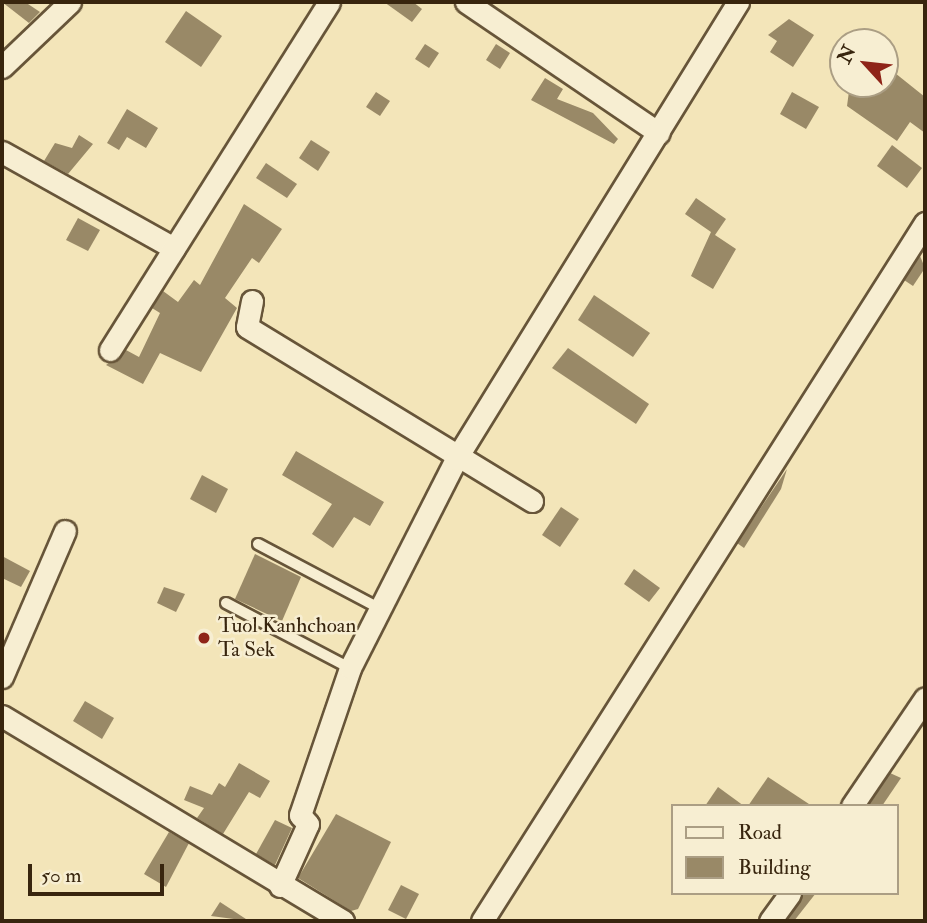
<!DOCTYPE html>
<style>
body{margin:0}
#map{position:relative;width:927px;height:923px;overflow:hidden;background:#f3e5b9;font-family:"IM FELL Double Pica",serif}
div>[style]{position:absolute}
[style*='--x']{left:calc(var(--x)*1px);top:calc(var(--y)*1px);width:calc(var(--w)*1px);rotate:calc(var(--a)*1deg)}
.building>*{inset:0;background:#998967}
.roads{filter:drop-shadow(2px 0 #675539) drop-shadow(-2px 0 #675539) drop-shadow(0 2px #675539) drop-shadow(0 -2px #675539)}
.lane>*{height:10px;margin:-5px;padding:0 5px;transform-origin:5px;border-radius:5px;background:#f7eed2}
.street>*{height:21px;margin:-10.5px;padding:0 10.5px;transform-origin:10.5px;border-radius:10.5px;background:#f7eed2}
.dots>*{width:19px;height:19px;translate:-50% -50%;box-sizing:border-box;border:4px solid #f7eed2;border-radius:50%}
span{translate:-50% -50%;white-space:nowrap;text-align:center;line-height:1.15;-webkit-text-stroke:5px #f7eed2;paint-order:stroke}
.poi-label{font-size:21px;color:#38250e}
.left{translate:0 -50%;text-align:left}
.frame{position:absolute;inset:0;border:4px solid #38250e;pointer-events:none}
.legend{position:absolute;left:671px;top:804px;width:228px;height:91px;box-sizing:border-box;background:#f7eed2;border:2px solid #ab9e84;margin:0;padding:9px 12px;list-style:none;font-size:21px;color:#38250e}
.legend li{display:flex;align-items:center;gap:14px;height:35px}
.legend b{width:35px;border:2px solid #ab9e84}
.north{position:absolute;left:829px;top:28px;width:70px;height:70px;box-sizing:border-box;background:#f7eed2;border:2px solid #ab9e84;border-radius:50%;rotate:297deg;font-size:19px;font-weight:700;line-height:28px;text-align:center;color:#38250e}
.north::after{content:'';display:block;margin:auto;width:24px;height:32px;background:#8f2418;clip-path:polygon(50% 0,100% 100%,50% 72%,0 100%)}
.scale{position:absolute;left:28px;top:864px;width:136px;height:32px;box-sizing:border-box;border:4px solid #38250e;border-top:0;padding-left:9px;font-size:21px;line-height:24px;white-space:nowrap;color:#38250e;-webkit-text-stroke:5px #f7eed2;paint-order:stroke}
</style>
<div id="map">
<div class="building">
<div style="clip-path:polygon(2px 2px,25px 2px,40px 12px,29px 23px)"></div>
<div style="clip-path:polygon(384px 2px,413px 2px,422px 9px,412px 22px)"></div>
<div style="clip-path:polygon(186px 11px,222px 36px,201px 67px,165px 42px)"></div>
<div style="clip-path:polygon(789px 19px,814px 35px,793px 67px,770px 52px,777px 41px,768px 35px)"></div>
<div style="clip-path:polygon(425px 44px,439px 53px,429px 68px,415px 59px)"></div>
<div style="clip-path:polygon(496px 44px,510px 53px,500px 69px,486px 60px)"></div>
<div style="clip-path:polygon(885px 65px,925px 97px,925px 133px,910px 122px,897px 141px,847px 106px,850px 84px,885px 84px)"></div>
<div style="clip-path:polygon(545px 78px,563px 89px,557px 99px,593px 113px,618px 139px,614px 144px,531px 100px)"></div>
<div style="clip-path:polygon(376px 92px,390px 101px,380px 116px,366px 107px)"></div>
<div style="clip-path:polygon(792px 92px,819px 107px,806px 129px,780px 114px)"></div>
<div style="clip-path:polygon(127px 109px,158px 128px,146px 148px,127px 137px,119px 150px,107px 143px)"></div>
<div style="clip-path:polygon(79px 135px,93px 144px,68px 174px,44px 161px,55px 143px,72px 148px)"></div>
<div style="clip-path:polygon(311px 140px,330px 152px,318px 171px,299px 158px)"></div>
<div style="clip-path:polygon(892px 145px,922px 168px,907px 188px,877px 166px)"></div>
<div style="clip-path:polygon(266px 163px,297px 184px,287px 198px,256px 178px)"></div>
<div style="clip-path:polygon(696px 198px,726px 219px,715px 235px,736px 249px,713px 289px,691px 276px,711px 232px,685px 214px)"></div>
<div style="clip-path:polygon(244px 204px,282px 229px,259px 263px,252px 258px,225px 298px,237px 308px,201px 372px,160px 353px,143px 384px,106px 365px,126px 350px,139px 357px,160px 313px,152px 308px,158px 299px,163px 291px,178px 302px,194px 280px,200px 285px)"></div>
<div style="clip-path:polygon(78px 218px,100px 230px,88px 251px,66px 240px)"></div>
<div style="clip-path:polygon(920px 256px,925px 268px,913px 286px,904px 280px)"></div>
<div style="clip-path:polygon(594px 295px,650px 333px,633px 357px,578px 320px)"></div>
<div style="clip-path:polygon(568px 348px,649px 404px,636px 424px,552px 368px)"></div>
<div style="clip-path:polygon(296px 451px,384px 502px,370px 526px,354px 517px,333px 548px,312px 534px,332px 504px,282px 475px)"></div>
<div style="clip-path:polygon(787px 469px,781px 489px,744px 548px,737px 543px)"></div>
<div style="clip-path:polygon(202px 475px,228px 489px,216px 513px,190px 499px)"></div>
<div style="clip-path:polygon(561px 507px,579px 519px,560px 547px,542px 535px)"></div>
<div style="clip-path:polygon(255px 554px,301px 577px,282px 621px,235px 599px)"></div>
<div style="clip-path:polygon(2px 556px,30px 571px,21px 587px,2px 578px)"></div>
<div style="clip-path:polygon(634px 569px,660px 588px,649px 602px,624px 584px)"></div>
<div style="clip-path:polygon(164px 587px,185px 594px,176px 612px,157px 603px)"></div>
<div style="clip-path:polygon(85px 701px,114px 718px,102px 739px,73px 721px)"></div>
<div style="clip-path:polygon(239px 763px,270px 781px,260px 798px,249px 792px,223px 834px,197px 818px,204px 808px,184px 800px,190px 786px,212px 795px,219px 783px,225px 787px)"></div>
<div style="clip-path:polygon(890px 773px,901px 778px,882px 806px,868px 806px)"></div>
<div style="clip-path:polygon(768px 777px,812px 806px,748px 806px)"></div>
<div style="clip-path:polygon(718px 787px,744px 806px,705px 806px)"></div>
<div style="clip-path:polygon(336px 814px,391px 842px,358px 909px,351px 911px,298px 878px)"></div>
<div style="clip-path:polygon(275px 820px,292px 828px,275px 865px,256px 854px)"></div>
<div style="clip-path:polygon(169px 832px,189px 843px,166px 887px,144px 874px)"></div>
<div style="clip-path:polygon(401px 885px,419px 894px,406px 919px,388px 910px)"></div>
<div style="clip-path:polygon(803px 893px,816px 893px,794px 921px,786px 921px)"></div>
<div style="clip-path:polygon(220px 902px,249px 921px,211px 916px)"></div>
</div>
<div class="roads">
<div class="lane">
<div style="--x:258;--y:544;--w:137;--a:27.9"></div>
<div style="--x:226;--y:603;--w:140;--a:27.7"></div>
</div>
<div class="street">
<div style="--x:466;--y:2;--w:233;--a:34.2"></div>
<div style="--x:2;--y:67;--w:94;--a:-43.7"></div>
<div style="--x:2;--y:152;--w:197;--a:29.2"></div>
<div style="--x:252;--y:301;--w:26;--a:101"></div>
<div style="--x:247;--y:327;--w:334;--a:31.4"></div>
<div style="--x:110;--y:350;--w:411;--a:-57.8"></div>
<div style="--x:2;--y:677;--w:159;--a:-66.7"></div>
<div style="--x:2;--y:716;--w:398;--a:31"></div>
<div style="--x:852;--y:806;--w:130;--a:-55.9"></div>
<div style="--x:280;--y:886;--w:68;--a:-65.7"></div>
<div style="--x:308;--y:824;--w:12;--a:-132"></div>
<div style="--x:300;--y:815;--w:155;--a:-71.2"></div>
<div style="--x:350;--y:668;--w:234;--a:-63.1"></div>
<div style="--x:456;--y:459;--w:537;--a:-58.32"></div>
<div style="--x:482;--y:921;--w:827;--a:-57.6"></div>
<div style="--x:770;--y:921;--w:34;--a:-54"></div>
</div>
</div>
<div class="dots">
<div style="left:204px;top:638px;background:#8f2418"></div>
</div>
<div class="poi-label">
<span class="left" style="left:218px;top:638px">Tuol Kanhchoan<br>Ta Sek</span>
</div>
<div class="frame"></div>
<ul class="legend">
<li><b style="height:9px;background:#f7eed2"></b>Road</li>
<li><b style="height:19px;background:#998967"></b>Building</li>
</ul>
<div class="north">N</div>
<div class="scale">50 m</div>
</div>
